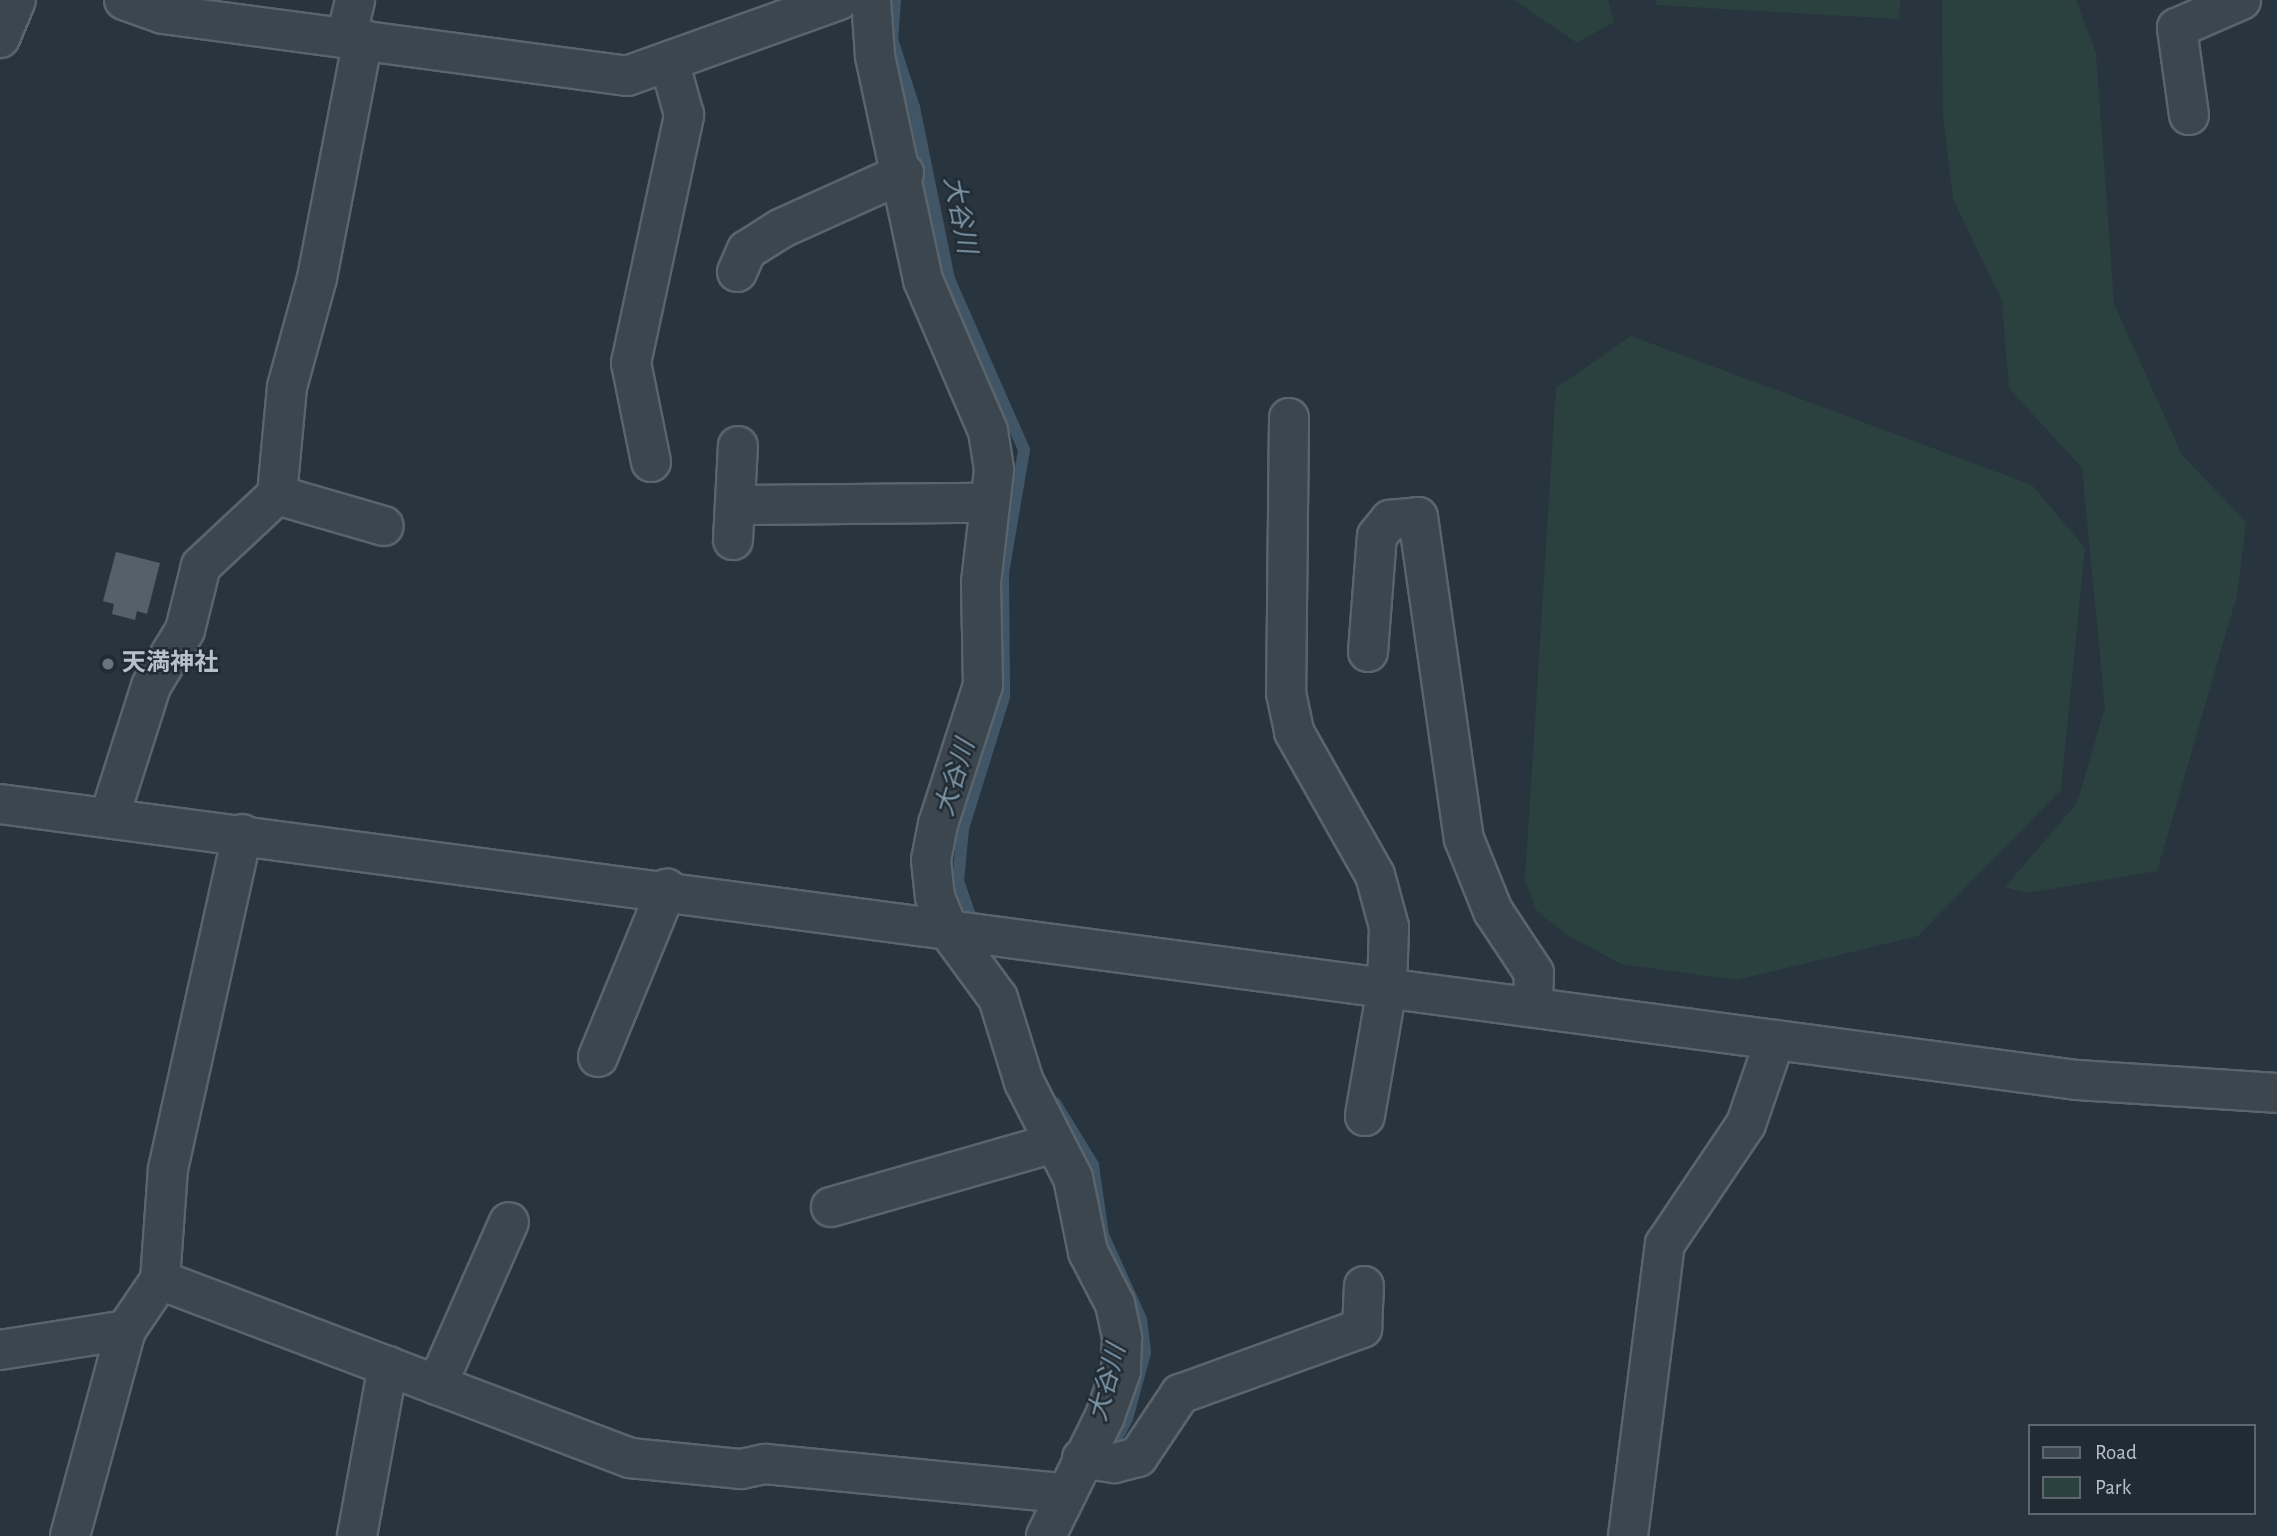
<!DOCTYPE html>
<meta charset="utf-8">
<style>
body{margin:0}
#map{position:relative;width:2277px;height:1536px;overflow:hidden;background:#28343e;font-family:"Alegreya Sans","Noto Sans JP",sans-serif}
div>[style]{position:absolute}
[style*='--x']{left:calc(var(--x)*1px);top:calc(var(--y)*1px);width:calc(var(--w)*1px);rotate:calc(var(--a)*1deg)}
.green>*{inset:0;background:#2b413f}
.stream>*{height:12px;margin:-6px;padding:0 6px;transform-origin:6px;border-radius:6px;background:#405565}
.building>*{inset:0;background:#54616b}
.roads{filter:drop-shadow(2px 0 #5a646c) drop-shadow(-2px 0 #5a646c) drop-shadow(0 2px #5a646c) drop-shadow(0 -2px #5a646c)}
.minor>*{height:38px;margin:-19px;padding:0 19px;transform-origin:19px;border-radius:19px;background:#3c464e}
.dots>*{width:19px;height:19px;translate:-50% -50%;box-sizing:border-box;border:4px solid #212b33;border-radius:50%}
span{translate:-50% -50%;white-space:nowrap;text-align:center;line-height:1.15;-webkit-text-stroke:5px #212b33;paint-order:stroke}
.poi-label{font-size:24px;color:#b8c1c9;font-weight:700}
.left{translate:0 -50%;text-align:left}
.water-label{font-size:26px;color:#7d96a8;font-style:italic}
.legend{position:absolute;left:2028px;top:1424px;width:228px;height:91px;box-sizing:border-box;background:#212b33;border:2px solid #5d676f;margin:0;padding:9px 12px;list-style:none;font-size:21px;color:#b8c1c9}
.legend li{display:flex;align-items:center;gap:14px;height:35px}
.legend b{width:35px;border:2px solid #5d676f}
</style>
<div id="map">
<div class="green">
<div style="clip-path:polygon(1514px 0,1608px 0,1614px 22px,1577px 43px)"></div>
<div style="clip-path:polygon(1656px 0,1900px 0,1899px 19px,1656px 5px)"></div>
<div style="clip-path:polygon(1942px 0,2076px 0,2096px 53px,2114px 304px,2182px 455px,2246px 522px,2237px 595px,2157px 871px,2027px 893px,2005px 887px,2077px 803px,2105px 708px,2082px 468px,2009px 388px,2002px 301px,1953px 199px,1943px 114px)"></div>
<div style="clip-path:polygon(1631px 336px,2032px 485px,2085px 548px,2061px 790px,1918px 936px,1737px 980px,1621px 964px,1565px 934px,1536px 910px,1525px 880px,1556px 388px)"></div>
</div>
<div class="stream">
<div style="--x:895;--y:0;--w:39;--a:94"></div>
<div style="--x:892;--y:39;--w:71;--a:72.1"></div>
<div style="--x:914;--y:107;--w:176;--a:78.5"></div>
<div style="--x:949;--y:279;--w:187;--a:66.3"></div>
<div style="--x:1024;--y:450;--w:125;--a:99.7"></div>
<div style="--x:1003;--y:573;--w:124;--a:89.5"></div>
<div style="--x:1004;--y:697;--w:138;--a:107.3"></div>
<div style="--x:963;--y:829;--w:52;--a:95.5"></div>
<div style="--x:958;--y:881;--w:49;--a:70.8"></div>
<div style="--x:1055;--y:1103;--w:73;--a:58.5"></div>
<div style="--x:1093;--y:1165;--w:71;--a:81.9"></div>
<div style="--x:1103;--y:1235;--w:92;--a:65.7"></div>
<div style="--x:1141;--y:1319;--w:34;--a:83"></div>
<div style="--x:1145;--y:1353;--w:68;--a:105.3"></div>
<div style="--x:1127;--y:1419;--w:42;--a:118.4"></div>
</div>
<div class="building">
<div style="clip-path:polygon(116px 552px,160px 563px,147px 614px,137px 611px,135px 620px,112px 614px,114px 604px,103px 601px)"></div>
</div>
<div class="roads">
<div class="minor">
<div style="--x:124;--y:0;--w:41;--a:19.7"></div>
<div style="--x:163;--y:14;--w:468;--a:7.6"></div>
<div style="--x:627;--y:76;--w:225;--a:-19.7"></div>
<div style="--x:871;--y:0;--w:56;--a:85.9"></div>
<div style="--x:875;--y:56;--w:229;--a:77.9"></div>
<div style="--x:923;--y:280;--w:164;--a:66.7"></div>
<div style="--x:988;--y:431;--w:39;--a:81"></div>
<div style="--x:994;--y:470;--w:114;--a:96.6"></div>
<div style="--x:981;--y:583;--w:102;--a:88.9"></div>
<div style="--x:983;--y:685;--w:146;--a:107.9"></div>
<div style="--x:938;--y:824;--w:37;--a:101"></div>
<div style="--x:931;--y:860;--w:37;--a:84"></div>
<div style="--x:935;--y:897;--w:35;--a:68"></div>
<div style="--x:948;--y:930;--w:84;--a:53.7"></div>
<div style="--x:998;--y:998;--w:88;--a:72.8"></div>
<div style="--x:1024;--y:1082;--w:108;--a:63"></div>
<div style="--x:1073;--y:1178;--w:76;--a:78.5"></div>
<div style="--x:1088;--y:1252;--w:59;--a:62.6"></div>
<div style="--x:1115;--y:1304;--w:35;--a:78"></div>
<div style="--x:1122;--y:1338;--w:33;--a:92"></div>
<div style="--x:1121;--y:1371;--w:48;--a:109.6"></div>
<div style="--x:1105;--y:1416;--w:134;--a:116.2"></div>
<div style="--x:346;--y:37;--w:38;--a:-76"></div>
<div style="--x:0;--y:38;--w:41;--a:-67.2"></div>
<div style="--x:363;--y:39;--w:243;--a:100.9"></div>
<div style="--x:317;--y:278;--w:113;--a:105.4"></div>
<div style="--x:287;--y:387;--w:108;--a:95.3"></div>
<div style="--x:277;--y:495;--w:111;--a:16.2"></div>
<div style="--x:2189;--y:115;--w:88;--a:-97.9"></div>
<div style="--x:2177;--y:28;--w:70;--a:-23.6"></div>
<div style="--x:737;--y:272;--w:24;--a:-66"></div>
<div style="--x:747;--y:250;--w:41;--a:-32.2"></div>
<div style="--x:782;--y:228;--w:134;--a:-24.3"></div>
<div style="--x:1289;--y:418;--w:275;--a:90.6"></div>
<div style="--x:1286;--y:693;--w:40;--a:78"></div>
<div style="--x:1294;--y:732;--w:164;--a:60.5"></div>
<div style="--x:1375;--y:875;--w:54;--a:74.9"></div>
<div style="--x:1389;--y:927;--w:61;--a:91.9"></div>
<div style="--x:1387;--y:988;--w:130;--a:99.8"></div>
<div style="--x:651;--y:462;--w:101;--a:-101.4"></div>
<div style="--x:631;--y:363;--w:254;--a:-77.9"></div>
<div style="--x:684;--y:115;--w:56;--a:-105.5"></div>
<div style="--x:736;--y:505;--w:254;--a:-0.5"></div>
<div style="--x:733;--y:540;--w:94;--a:-87"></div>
<div style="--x:1368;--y:652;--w:116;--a:-85.6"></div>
<div style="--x:1377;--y:536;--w:21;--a:-51"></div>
<div style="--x:1390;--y:520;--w:28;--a:-6"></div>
<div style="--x:1418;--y:517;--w:325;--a:81.9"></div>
<div style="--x:1464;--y:839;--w:78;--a:68.1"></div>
<div style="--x:1493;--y:911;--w:74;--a:56.5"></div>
<div style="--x:1534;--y:973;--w:34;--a:92"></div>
<div style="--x:0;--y:804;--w:2095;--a:7.57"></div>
<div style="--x:2077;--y:1080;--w:200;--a:3.7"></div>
<div style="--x:109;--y:818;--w:139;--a:-72.3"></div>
<div style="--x:151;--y:686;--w:66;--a:-58.7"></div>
<div style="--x:185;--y:630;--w:66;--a:-76"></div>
<div style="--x:201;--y:566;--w:104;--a:-43.1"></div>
<div style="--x:598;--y:1057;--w:182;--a:-67.7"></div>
<div style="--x:831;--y:1207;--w:232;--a:-16"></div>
<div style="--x:160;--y:1280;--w:503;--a:20.74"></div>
<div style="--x:630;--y:1458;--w:112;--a:5.7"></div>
<div style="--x:741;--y:1469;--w:25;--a:-12"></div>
<div style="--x:765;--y:1464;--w:299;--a:5.6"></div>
<div style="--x:0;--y:1350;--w:128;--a:-9"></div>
<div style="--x:437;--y:1385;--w:178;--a:-66.2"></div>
<div style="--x:1082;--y:1458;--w:33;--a:9"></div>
<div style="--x:1115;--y:1463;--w:24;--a:-15"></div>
<div style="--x:1138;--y:1457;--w:76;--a:-56.3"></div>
<div style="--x:1180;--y:1394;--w:194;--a:-19.9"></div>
<div style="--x:1362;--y:1328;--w:42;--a:-87.3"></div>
<div style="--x:70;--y:1536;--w:213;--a:-74.8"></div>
<div style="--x:126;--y:1330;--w:60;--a:-55.8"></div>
<div style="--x:160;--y:1280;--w:111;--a:-85.9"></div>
<div style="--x:168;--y:1169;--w:343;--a:-77.5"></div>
<div style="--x:357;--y:1536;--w:173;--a:-79.7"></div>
<div style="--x:1628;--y:1536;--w:294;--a:-82.8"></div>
<div style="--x:1665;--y:1244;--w:145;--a:-56"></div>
<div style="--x:1746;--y:1124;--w:89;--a:-71"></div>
</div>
</div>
<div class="dots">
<div style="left:108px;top:664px;background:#6b7280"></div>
</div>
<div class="poi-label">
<span class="left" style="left:122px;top:664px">天満神社</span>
</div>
<div class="water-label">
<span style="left:959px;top:215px;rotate:79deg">大谷川</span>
<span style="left:956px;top:778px;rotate:-73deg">大谷川</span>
<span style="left:1108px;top:1383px;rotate:-75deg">大谷川</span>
</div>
<ul class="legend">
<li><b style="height:9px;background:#3c464e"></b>Road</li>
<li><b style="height:19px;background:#2b413f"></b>Park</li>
</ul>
</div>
